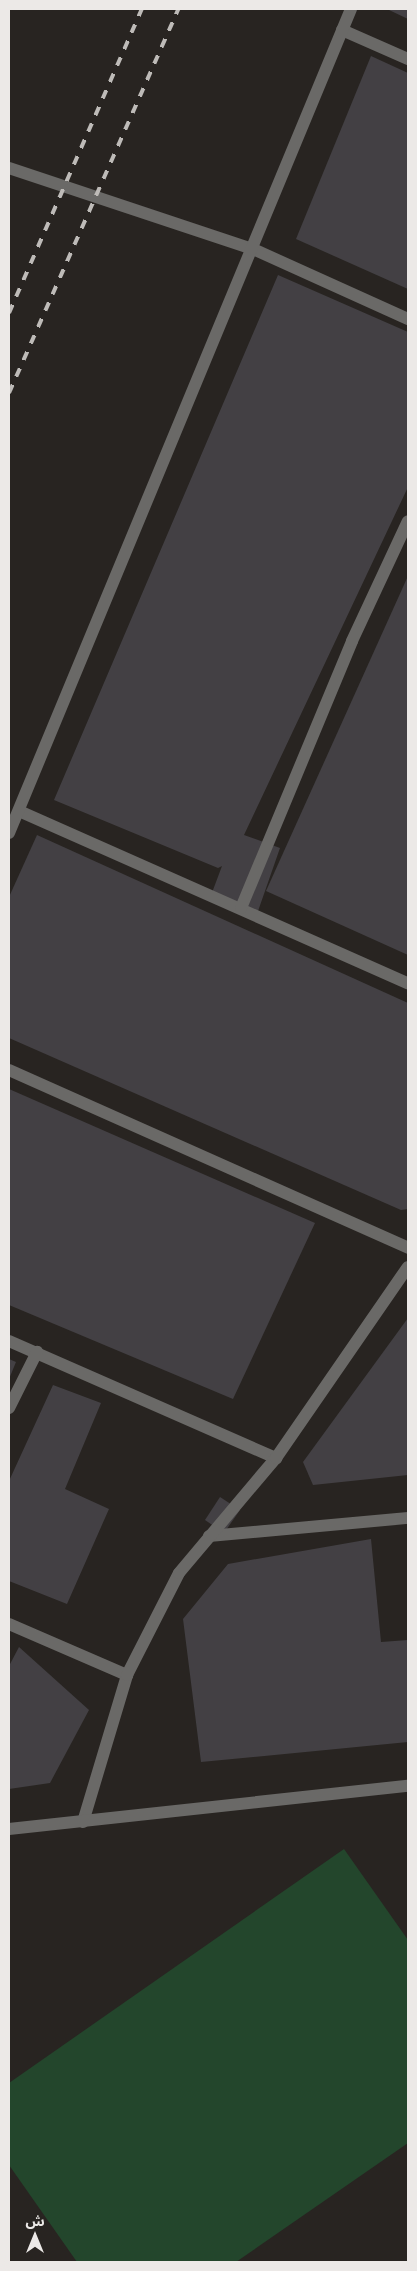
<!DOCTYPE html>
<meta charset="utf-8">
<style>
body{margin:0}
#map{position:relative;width:417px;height:2271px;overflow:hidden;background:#282421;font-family:Cabin,"Noto Sans Arabic",sans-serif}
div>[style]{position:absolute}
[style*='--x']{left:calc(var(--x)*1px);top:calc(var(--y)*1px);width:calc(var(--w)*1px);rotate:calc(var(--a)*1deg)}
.green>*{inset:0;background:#23462c}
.building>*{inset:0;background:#434044}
.minor>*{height:12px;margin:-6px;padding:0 6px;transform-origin:6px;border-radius:6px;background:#6a6967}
.rail>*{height:4px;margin-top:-2px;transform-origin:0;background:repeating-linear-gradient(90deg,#bebbb8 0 9px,transparent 0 18px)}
span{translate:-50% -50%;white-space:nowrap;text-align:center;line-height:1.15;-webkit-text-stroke:5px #282421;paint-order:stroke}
.frame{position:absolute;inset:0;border:10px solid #ece9e7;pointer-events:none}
.north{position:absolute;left:10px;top:2211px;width:50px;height:50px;-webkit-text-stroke:4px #282421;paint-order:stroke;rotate:0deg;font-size:14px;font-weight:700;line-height:20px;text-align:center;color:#ece9e7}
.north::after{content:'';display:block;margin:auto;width:18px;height:22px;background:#ece9e7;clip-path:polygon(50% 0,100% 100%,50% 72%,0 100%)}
</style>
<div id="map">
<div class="green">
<div style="clip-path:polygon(344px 1849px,408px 1940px,408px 2143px,236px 2262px,77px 2262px,9px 2165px,9px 2083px)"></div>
</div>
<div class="building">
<div style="clip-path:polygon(390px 9px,408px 9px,408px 19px,389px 10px)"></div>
<div style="clip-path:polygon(371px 56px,408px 73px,408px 289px,296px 239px)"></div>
<div style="clip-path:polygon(278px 275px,408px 332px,408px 487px,244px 835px,280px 848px,257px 914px,210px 898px,222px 866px,218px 868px,54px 800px)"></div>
<div style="clip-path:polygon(408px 576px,408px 955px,266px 891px)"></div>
<div style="clip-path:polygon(37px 835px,408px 1003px,408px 1209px,401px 1210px,9px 1038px,9px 897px)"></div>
<div style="clip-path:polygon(9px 1089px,315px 1223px,233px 1399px,9px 1305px)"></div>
<div style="clip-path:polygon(408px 1318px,408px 1475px,313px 1485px,303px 1462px)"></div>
<div style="clip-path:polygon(9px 1359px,16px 1362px,9px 1379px)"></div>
<div style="clip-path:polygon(53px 1385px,101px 1403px,65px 1489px,109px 1509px,67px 1604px,9px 1581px,9px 1481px)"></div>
<div style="clip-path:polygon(220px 1497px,240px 1510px,224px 1533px,205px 1520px)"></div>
<div style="clip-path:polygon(371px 1539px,381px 1642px,408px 1640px,408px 1742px,201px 1762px,183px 1619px,228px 1564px)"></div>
<div style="clip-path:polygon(19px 1647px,89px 1710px,50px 1783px,9px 1789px,9px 1666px)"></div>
</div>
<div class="minor">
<div style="--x:342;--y:30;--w:72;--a:23.7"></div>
<div style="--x:9;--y:168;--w:257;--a:18.4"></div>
<div style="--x:253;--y:249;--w:170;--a:24.3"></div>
<div style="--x:19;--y:811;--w:425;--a:23.9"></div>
<div style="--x:9;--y:833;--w:892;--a:-67.46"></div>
<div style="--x:241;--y:908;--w:289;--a:-67.4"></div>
<div style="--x:352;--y:641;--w:132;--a:-65"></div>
<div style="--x:9;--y:1070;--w:437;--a:24"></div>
<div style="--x:9;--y:1341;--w:292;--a:23.7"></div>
<div style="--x:9;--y:1408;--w:63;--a:-63.4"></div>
<div style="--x:209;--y:1536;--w:200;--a:-5.2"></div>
<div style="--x:9;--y:1624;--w:129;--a:23.4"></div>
<div style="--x:83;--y:1822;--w:153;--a:-73.3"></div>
<div style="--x:127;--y:1675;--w:114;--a:-63"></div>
<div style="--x:179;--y:1573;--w:150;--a:-49.9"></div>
<div style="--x:276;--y:1458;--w:232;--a:-55.4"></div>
<div style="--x:9;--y:1829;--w:401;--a:-6.2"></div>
</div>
<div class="rail">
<div style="--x:9;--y:313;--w:332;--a:-66.4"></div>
<div style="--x:9;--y:393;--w:420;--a:-66.2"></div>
</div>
<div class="frame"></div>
<div class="north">ش</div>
</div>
